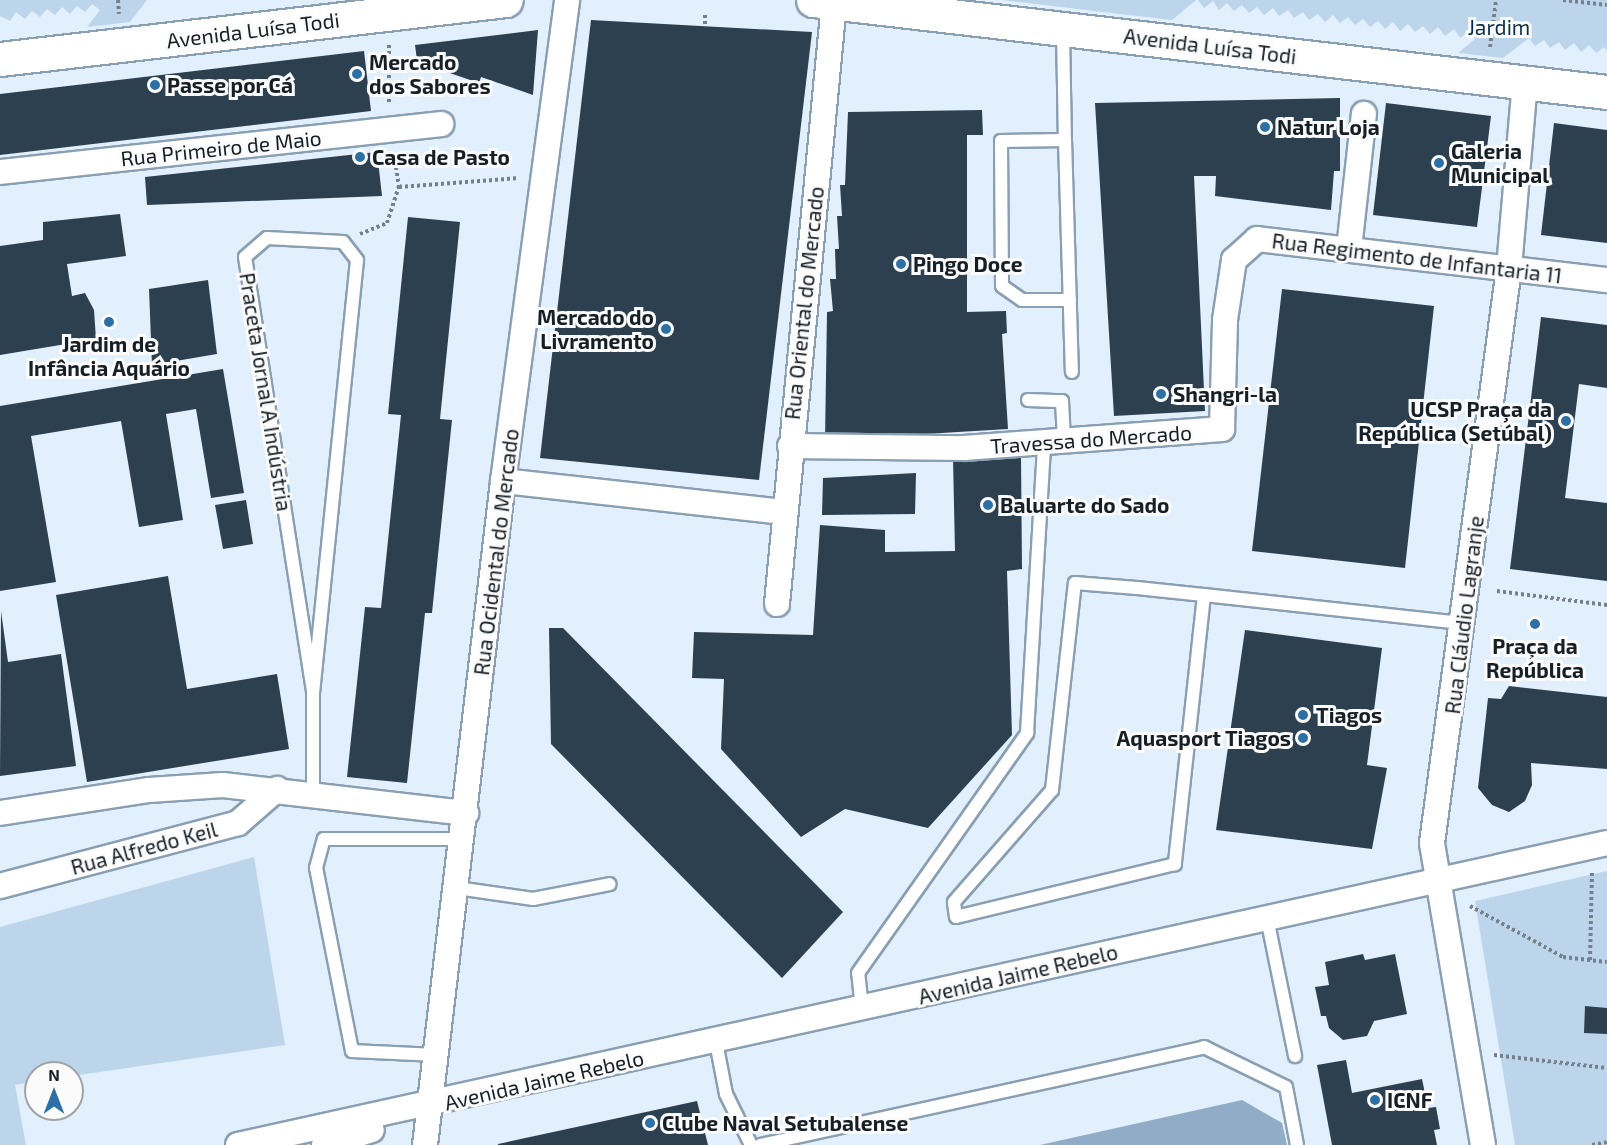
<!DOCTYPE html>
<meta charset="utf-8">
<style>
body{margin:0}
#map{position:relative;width:1607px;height:1145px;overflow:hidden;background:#e2effc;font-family:"Exo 2",sans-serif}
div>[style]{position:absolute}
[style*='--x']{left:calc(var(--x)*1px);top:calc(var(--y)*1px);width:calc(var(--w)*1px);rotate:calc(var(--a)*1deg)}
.green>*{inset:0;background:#bcd5eb}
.water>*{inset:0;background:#90acc6}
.building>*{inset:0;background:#2d4050}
.path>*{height:4px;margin-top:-2px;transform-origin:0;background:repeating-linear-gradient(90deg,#75808a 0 3px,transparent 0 6px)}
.roads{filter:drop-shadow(2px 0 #8a9fb2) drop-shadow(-2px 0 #8a9fb2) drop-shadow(0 2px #8a9fb2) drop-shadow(0 -2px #8a9fb2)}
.service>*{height:12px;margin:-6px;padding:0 6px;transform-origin:6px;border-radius:6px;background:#fff}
.minor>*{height:24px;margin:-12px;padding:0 12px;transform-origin:12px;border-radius:12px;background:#fff}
.primary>*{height:33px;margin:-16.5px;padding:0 16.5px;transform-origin:16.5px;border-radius:16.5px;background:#fff}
.dots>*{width:16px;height:16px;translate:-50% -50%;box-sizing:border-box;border:3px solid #fbfbfb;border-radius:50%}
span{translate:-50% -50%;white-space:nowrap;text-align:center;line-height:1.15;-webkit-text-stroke:6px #fbfbfb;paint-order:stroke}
.park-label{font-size:21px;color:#092c47}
.street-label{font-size:21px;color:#171f26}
.poi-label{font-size:21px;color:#171f26;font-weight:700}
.left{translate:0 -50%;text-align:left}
.right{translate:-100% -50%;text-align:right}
.north{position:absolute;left:24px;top:1061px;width:60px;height:60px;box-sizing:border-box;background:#fbfbfb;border:2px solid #a0a3a6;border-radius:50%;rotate:0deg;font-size:16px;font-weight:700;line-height:24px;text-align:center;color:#171f26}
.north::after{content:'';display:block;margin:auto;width:21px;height:27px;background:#2c70a5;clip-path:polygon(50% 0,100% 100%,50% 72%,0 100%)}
</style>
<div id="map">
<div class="green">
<div style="clip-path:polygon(0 0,147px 0,130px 22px,87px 27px,100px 10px,92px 4px,85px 12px,77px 6px,70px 14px,62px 7px,55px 15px,47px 9px,40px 17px,32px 11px,25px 19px,16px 12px,10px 21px,0 16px)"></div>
<div style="clip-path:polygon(1002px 0,1196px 0,1172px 20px)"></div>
<div style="clip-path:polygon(1198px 0,1607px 0,1607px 51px,1604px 47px,1596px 53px,1589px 45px,1581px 52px,1574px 43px,1565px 50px,1559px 42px,1550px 48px,1544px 40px,1535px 46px,1529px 38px,1503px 58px,1458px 53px,1475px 39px,1469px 31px,1460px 38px,1454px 29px,1445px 36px,1438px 27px,1430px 34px,1423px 26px,1415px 32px,1408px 24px,1400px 31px,1393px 22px,1385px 29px,1378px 21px,1370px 27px,1363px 19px,1355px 25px,1348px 17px,1340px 23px,1333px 15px,1325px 22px,1318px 14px,1309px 20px,1303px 12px,1294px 18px,1288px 10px,1279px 16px,1273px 8px,1264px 15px,1257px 7px,1249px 13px,1242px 5px,1234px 11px,1227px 3px,1219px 10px,1213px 1px,1204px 8px)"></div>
<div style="clip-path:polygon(254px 857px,285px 1045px,72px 1076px,36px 1073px,36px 1081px,15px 1085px,26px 1145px,0 1145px,0 927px)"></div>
<div style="clip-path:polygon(1607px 871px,1607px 1145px,1515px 1145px,1475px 901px)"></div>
</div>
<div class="water">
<div style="clip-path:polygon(1242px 1100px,1282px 1123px,1287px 1145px,1040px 1145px)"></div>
</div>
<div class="building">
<div style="clip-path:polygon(591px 20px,812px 32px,759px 480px,540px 458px)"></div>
<div style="clip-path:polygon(538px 30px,533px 95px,481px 77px,479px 83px,435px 68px,418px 68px,415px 45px)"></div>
<div style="clip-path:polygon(364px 51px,371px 111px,0 155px,0 94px)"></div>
<div style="clip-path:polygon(1340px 98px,1340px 171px,1334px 171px,1331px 210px,1215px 196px,1216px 176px,1194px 176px,1205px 411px,1114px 416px,1095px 103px)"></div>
<div style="clip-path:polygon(1386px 103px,1491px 116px,1477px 227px,1373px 215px)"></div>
<div style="clip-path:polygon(982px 110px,983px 135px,967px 135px,967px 312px,1006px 311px,1007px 333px,1002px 334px,1008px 429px,825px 440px,827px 312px,833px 311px,830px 279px,836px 279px,835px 249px,839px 249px,837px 216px,842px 216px,840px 185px,845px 185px,848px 112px)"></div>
<div style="clip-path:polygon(1554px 123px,1607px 130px,1607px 243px,1541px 235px)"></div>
<div style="clip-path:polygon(377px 152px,382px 196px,147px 205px,145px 177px)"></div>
<div style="clip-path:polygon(120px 214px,126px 256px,67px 264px,72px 296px,85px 293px,94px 310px,96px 339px,0 355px,0 246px,43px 240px,43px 222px)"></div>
<div style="clip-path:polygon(408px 217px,460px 222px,440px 419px,452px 420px,432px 613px,425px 613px,407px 783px,347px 777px,365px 607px,381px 608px,401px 415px,388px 414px)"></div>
<div style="clip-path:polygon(208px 280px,217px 354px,152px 365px,149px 289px)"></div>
<div style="clip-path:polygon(1282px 289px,1434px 306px,1405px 568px,1252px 551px)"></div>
<div style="clip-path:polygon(1541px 317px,1607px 325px,1607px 388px,1579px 384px,1565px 498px,1607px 503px,1607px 581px,1510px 569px)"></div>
<div style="clip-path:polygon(223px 369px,244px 493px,211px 498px,196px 409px,166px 414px,183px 520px,139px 527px,121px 421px,31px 436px,56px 582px,0 591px,0 406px)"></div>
<div style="clip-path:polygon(1021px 457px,1022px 569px,1007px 571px,1012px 735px,928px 828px,845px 809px,801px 837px,721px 749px,724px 679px,692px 678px,694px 632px,813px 635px,820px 525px,885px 530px,885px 552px,955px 551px,953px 459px)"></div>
<div style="clip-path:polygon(916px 473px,915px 514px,822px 515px,823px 478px)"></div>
<div style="clip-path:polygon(246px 500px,253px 544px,223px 549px,215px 505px)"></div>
<div style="clip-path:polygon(168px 576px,187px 689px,277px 674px,289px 749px,87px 782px,56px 595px)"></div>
<div style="clip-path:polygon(1px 611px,8px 662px,61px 654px,76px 766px,0 776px)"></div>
<div style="clip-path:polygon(549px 628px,563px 628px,843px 912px,782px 978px,551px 744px)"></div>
<div style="clip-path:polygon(1245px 630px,1382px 648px,1367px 765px,1387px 768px,1372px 849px,1216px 830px)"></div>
<div style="clip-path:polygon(1509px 686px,1607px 697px,1607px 769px,1531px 763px,1532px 785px,1525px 801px,1509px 812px,1492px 805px,1478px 788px,1488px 698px,1501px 699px)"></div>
<div style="clip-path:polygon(1363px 954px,1365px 960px,1395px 954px,1407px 1014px,1374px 1021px,1367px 1036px,1343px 1040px,1329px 1028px,1326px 1016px,1321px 1016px,1315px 987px,1329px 985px,1325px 962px)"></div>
<div style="clip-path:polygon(1585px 1006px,1607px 1008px,1607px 1034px,1584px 1033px)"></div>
<div style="clip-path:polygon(1346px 1060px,1352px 1093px,1422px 1079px,1428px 1108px,1436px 1107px,1440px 1129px,1434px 1130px,1437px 1145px,1332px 1145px,1317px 1065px)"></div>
<div style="clip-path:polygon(697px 1101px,708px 1145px,498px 1145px,498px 1144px)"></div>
</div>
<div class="path">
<div style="--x:118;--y:0;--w:14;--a:86"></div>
<div style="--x:1563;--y:0;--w:44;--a:6.5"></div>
<div style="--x:705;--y:15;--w:11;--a:90"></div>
<div style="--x:389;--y:45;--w:58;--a:90"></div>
<div style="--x:1490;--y:47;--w:47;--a:-82.7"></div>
<div style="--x:394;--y:155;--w:32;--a:81"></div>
<div style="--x:360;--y:234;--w:29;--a:-22"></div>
<div style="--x:387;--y:223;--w:38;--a:-72"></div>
<div style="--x:399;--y:187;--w:120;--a:-4.3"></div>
<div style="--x:1497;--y:591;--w:111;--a:7.3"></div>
<div style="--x:1470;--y:906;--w:106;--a:28.7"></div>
<div style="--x:1563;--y:957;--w:44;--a:6.5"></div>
<div style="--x:1590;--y:960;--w:87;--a:-88.7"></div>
<div style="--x:1494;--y:1055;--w:114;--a:6.6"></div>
<div style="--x:1592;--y:1145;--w:15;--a:-11"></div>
</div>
<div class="roads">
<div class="service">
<div style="--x:1063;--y:30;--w:110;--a:89"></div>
<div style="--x:1070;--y:300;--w:48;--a:180"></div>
<div style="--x:1022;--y:300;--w:24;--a:-145"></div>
<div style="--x:1002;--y:286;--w:145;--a:-90.4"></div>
<div style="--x:1001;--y:141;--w:64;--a:-0.9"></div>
<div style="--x:1065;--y:140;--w:232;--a:88.3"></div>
<div style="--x:1028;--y:400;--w:34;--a:2"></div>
<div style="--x:1062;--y:401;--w:40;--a:87.1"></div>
<div style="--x:1204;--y:595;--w:271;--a:96.2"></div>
<div style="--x:1175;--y:864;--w:225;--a:166.4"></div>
<div style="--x:956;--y:917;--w:15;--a:-98"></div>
<div style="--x:954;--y:902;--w:149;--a:-48.8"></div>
<div style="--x:1052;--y:790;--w:208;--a:-83.7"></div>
<div style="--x:1075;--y:583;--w:62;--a:4.6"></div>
<div style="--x:1137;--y:588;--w:67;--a:6"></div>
<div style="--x:1204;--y:595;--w:261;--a:6.2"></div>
<div style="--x:313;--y:691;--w:439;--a:-98.9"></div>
<div style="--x:245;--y:257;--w:29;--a:-41"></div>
<div style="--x:267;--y:238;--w:76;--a:3"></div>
<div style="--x:343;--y:242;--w:23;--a:52"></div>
<div style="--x:357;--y:260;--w:433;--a:95.8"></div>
<div style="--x:313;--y:691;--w:102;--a:90"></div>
<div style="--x:457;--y:888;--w:77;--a:8.2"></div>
<div style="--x:533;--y:899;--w:78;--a:-11"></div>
<div style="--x:1267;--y:918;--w:141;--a:78.5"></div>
<div style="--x:862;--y:1009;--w:36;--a:-96"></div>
<div style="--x:858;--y:973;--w:294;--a:-54.8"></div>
<div style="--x:1027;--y:733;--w:290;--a:-86.6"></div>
<div style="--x:716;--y:1042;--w:53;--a:79.1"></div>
<div style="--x:726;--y:1094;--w:57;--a:63.9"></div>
<div style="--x:436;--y:1055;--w:84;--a:-177.3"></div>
<div style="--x:352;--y:1051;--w:187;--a:-101.1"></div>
<div style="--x:316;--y:868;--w:30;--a:-75"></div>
<div style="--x:324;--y:839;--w:139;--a:0"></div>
<div style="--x:760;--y:1145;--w:455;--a:-12.4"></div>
<div style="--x:1204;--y:1047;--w:91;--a:26"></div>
<div style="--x:1286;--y:1087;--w:59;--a:79.3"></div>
</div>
<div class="minor">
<div style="--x:0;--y:172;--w:444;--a:-6.2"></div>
<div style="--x:1349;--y:249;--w:136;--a:-83.7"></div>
<div style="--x:790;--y:446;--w:174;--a:0.7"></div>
<div style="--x:964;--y:448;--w:259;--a:-4.2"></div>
<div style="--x:1222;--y:429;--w:109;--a:-88.4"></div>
<div style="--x:1225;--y:320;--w:61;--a:-81.5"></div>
<div style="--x:1234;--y:260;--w:31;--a:-42"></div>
<div style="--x:1257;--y:239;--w:352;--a:6.7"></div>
<div style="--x:503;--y:481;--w:284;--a:6.3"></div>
<div style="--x:777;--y:604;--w:604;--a:-84.58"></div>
<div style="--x:0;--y:813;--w:151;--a:-8.8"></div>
<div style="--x:149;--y:790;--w:74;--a:-3.9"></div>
<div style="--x:223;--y:785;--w:245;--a:6.6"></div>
<div style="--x:0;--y:886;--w:246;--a:-14.8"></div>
<div style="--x:238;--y:823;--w:52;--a:-41.1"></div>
<div style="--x:238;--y:1145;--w:1402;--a:-12.44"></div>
<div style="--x:324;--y:1145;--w:50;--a:-17.4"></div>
<div style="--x:425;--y:1145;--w:669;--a:-83.3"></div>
<div style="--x:503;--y:481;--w:485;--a:-82.4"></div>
<div style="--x:1483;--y:1145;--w:306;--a:-99.6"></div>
<div style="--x:1432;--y:843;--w:580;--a:-82.37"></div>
<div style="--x:1509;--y:268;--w:187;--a:-85.1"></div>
</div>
<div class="primary">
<div style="--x:813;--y:0;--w:799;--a:6.61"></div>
<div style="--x:0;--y:59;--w:509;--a:-6.65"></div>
</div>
</div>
<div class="dots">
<div style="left:357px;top:74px;background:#2c70a5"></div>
<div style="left:155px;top:85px;background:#2c70a5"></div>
<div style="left:1265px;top:127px;background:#2c70a5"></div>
<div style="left:360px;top:157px;background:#2c70a5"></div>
<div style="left:1439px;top:163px;background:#2c70a5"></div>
<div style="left:901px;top:264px;background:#2c70a5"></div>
<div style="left:109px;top:322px;background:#2c70a5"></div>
<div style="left:666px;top:329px;background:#2c70a5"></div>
<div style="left:1161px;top:394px;background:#2c70a5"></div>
<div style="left:1566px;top:421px;background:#2c70a5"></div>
<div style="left:988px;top:505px;background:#2c70a5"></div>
<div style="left:1535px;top:624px;background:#2c70a5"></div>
<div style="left:1303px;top:715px;background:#2c70a5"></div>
<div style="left:1303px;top:738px;background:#2c70a5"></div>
<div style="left:1375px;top:1100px;background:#2c70a5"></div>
<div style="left:650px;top:1123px;background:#2c70a5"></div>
</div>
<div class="park-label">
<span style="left:1499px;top:27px">Jardim</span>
</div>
<div class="street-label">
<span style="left:253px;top:30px;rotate:-7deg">Avenida Luísa Todi</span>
<span style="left:1210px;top:46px;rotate:7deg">Avenida Luísa Todi</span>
<span style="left:221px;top:148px;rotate:-6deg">Rua Primeiro de Maio</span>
<span style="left:1417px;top:258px;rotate:7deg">Rua Regimento de Infantaria 11</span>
<span style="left:804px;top:303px;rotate:-84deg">Rua Oriental do Mercado</span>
<span style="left:266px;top:392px;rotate:81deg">Praceta Jornal A Indústria</span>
<span style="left:1091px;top:439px;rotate:-4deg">Travessa do Mercado</span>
<span style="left:496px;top:552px;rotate:-83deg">Rua Ocidental do Mercado</span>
<span style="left:1464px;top:615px;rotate:-83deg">Rua Cláudio Lagranje</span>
<span style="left:144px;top:848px;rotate:-15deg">Rua Alfredo Keil</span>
<span style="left:1018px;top:974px;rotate:-13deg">Avenida Jaime Rebelo</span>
<span style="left:544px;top:1080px;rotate:-13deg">Avenida Jaime Rebelo</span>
</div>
<div class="poi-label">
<span class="left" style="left:369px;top:74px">Mercado<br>dos Sabores</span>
<span class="left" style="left:167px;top:85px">Passe por Cá</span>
<span class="left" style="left:1277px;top:127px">Natur Loja</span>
<span class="left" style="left:1451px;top:163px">Galeria<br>Municipal</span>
<span class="left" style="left:372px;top:157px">Casa de Pasto</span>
<span class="left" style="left:913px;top:264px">Pingo Doce</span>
<span class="right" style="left:654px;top:329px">Mercado do<br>Livramento</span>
<span style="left:109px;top:356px">Jardim de<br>Infância Aquário</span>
<span class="left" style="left:1173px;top:394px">Shangri-la</span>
<span class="right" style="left:1552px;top:421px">UCSP Praça da<br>República (Setúbal)</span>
<span class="left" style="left:1000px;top:505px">Baluarte do Sado</span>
<span style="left:1535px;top:658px">Praça da<br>República</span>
<span class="left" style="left:1316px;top:715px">Tiagos</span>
<span class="right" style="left:1291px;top:738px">Aquasport Tiagos</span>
<span class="left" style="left:1387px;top:1100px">ICNF</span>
<span class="left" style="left:662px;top:1123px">Clube Naval Setubalense</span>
</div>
<div class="north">N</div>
</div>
